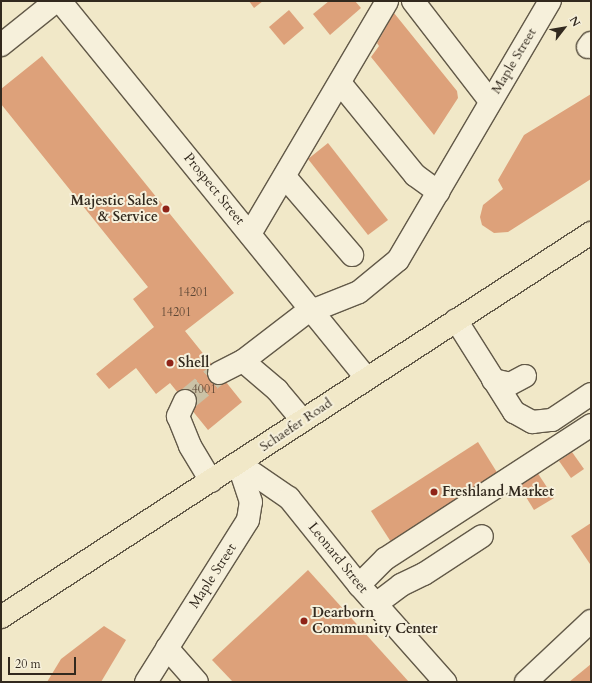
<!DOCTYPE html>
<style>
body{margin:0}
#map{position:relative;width:592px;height:683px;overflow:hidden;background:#f1e8c8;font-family:Cardo,serif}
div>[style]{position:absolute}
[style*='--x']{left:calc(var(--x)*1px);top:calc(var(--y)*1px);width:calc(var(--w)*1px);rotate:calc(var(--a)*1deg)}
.building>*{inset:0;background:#dda17a}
.minor-tunnel>*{height:22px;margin-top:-11px;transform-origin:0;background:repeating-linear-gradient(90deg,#cbc2a6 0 22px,transparent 0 33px)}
.roads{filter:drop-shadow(1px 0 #625948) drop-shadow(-1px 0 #625948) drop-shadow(0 1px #625948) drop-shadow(0 -1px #625948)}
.minor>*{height:22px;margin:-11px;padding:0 11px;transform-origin:11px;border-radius:11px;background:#f6f0db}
.major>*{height:22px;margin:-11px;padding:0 11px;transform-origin:11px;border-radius:11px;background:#f1e8c8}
.dots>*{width:11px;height:11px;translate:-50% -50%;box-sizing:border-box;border:2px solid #f6f0db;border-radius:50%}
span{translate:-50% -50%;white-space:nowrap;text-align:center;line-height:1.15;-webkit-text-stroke:4px #f6f0db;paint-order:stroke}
.number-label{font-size:12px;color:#5d4735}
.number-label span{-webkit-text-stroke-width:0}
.street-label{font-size:14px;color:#32291e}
.poi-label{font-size:14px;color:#32291e;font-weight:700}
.right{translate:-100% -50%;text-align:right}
.left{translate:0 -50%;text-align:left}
.frame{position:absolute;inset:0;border:2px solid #32291e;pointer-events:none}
.north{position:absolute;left:544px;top:8px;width:40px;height:40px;-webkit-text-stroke:3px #f6f0db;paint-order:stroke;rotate:59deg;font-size:11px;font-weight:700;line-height:16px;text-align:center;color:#32291e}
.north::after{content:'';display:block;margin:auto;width:14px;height:18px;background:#32291e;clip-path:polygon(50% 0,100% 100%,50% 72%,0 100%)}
.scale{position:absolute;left:8px;top:657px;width:68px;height:18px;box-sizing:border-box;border:2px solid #32291e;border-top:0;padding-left:5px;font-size:12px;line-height:14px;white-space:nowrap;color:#32291e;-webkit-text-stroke:3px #f6f0db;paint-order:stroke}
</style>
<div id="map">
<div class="building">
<div style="clip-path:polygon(249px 1px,263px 1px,254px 8px)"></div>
<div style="clip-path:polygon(329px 1px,355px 1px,361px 8px,330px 35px,313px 14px)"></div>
<div style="clip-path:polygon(289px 10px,304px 28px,284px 45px,269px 27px)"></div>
<div style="clip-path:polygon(394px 13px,457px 91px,458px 98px,434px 135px,371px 57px,379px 46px,377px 43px)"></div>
<div style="clip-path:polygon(42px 56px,234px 293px,185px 331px,242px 402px,208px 430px,170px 383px,156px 394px,136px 368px,109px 389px,96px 374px,154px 327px,133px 299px,148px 287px,1px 104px,1px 89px)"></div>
<div style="clip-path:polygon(591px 94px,591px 179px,508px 232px,494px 233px,482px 225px,480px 217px,483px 205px,503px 189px,498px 180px,524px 135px)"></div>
<div style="clip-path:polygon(328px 143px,388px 220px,368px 235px,308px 159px)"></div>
<div style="clip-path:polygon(478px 442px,498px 474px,391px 542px,371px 511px)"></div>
<div style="clip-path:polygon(572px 452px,584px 469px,571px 478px,559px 461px)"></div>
<div style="clip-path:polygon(537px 472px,554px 498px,534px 510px,518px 484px)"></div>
<div style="clip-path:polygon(591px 523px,591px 563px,590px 564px,571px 536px)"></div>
<div style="clip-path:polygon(308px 570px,409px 682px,233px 682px,212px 660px)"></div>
<div style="clip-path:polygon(104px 626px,126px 640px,101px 682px,47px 682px,61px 659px)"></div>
<div style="clip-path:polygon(591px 664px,591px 682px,569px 682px)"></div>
</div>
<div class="minor-tunnel">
<div style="--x:185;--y:401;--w:44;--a:-39.5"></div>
</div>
<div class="roads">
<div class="minor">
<div style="--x:60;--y:1;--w:485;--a:50.9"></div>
<div style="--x:413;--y:1;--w:126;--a:52.4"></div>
<div style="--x:1;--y:45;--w:70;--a:-38.7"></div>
<div style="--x:588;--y:47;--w:5;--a:-53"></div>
<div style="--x:340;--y:83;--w:119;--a:50.8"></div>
<div style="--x:415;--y:175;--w:29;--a:36"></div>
<div style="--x:285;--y:177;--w:103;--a:49.3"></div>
<div style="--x:250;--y:234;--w:270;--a:-59.5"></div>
<div style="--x:314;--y:310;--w:48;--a:-21.8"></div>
<div style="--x:359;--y:292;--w:50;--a:-39.4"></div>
<div style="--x:398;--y:260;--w:300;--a:-59.6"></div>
<div style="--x:456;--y:320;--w:109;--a:57.8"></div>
<div style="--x:514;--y:412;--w:21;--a:29"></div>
<div style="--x:532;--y:422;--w:20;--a:-6"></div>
<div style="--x:552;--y:420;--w:47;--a:-33.7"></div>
<div style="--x:243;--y:361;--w:45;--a:40.5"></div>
<div style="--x:277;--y:390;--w:40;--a:50"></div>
<div style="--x:219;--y:373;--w:27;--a:-27"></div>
<div style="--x:243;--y:361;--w:87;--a:-37.5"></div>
<div style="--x:493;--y:380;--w:17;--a:13"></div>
<div style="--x:510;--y:384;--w:17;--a:-28"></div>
<div style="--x:185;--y:401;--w:17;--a:115"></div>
<div style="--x:178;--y:416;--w:32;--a:68"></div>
<div style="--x:190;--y:446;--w:41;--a:59"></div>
<div style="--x:238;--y:463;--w:62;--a:34.5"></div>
<div style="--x:289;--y:498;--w:112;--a:51.2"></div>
<div style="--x:359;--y:585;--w:130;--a:48.4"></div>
<div style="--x:359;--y:585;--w:37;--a:-45"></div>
<div style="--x:385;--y:559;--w:246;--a:-33"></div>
<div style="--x:376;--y:604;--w:31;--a:-37"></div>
<div style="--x:401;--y:585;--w:25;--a:-26"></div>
<div style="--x:424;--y:574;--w:69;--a:-33.2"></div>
<div style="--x:167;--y:648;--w:45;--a:48.6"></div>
<div style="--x:146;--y:682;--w:191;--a:-57.8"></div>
<div style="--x:248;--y:520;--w:18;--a:-81"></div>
<div style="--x:251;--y:502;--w:41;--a:-108.4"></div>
<div style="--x:526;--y:682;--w:89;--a:-43.2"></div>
</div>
<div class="major">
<div style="--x:1;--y:617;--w:704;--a:-33.06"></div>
</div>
</div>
<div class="dots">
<div style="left:166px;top:209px;background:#8f2418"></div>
<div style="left:170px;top:363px;background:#8f2418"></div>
<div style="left:434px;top:492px;background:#8f2418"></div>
<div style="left:304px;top:621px;background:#8f2418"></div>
</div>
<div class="number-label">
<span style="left:193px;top:293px">14201</span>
<span style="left:176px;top:313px">14201</span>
<span style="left:204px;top:390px">4001</span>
</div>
<div class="street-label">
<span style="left:514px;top:61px;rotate:-59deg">Maple Street</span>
<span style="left:214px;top:189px;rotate:51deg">Prospect Street</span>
<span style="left:296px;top:425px;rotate:-34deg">Schaefer Road</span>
<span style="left:338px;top:558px;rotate:51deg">Leonard Street</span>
<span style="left:213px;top:576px;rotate:-57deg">Maple Street</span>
</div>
<div class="poi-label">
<span class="right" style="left:158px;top:209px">Majestic Sales<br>&amp; Service</span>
<span class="left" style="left:178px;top:363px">Shell</span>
<span class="left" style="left:442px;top:492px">Freshland Market</span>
<span class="left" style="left:312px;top:621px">Dearborn<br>Community Center</span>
</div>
<div class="frame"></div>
<div class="north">N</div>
<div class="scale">20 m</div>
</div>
